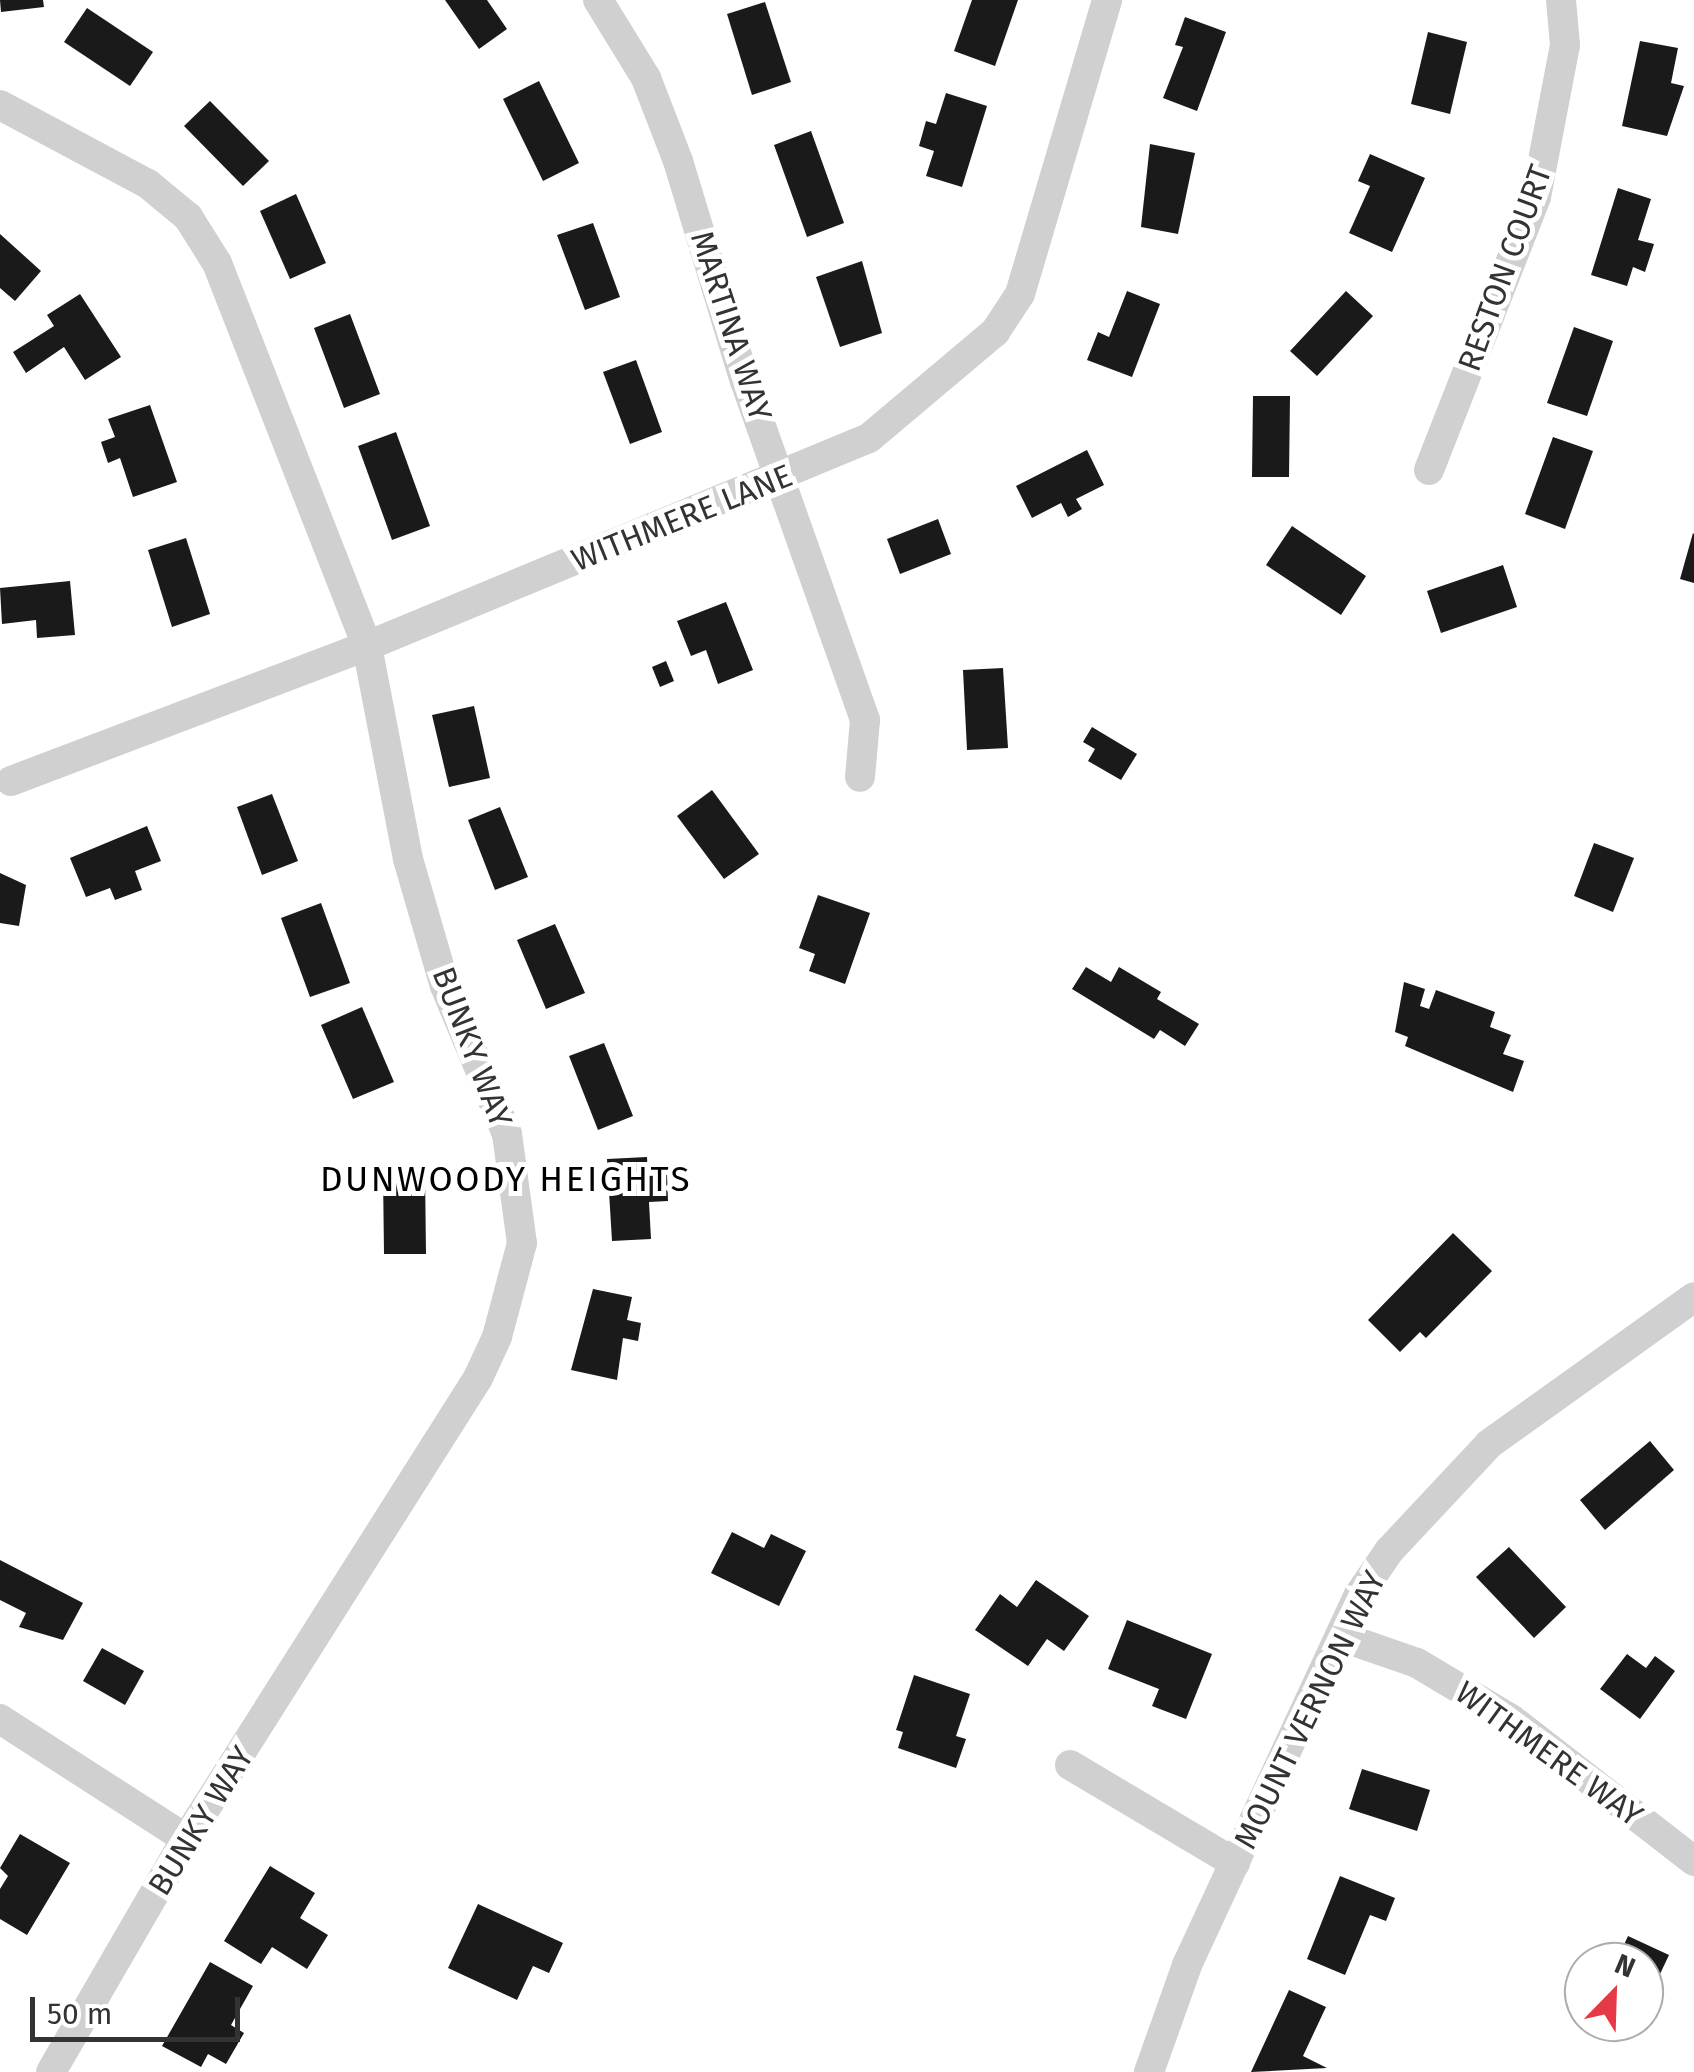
<!DOCTYPE html>
<style>
body{margin:0}
#map{position:relative;width:1694px;height:2072px;overflow:hidden;background:#fff;font-family:"Fira Sans",sans-serif}
div>[style]{position:absolute}
[style*='--x']{left:calc(var(--x)*1px);top:calc(var(--y)*1px);width:calc(var(--w)*1px);rotate:calc(var(--a)*1deg)}
.building>*{inset:0;background:#1a1a1a}
.minor>*{height:30px;margin:-15px;padding:0 15px;transform-origin:15px;border-radius:15px;background:#d0d0d0}
span{translate:-50% -50%;white-space:nowrap;text-align:center;line-height:1.15;-webkit-text-stroke:10px #fff;paint-order:stroke}
.street-label{font-size:32px;color:#333}
.neighbourhood-label{font-size:35px;color:#000;letter-spacing:2.5px}
.north{position:absolute;left:1564px;top:1942px;width:100px;height:100px;box-sizing:border-box;background:#fff;border:2px solid #adadad;border-radius:50%;rotate:23deg;font-size:28px;font-weight:700;line-height:40px;text-align:center;color:#333}
.north::after{content:'';display:block;margin:auto;width:35px;height:45px;background:#e63946;clip-path:polygon(50% 0,100% 100%,50% 72%,0 100%)}
.scale{position:absolute;left:30px;top:1997px;width:210px;height:45px;box-sizing:border-box;border:5px solid #333;border-top:0;padding-left:12px;font-size:30px;line-height:35px;white-space:nowrap;color:#333;-webkit-text-stroke:8px #fff;paint-order:stroke}
</style>
<div id="map">
<div class="building">
<div style="clip-path:polygon(0 0,43px 0,44px 7px,1px 12px)"></div>
<div style="clip-path:polygon(445px 0,487px 0,507px 29px,479px 49px)"></div>
<div style="clip-path:polygon(972px 0,1018px 0,995px 66px,954px 51px)"></div>
<div style="clip-path:polygon(765px 2px,791px 82px,752px 95px,727px 14px)"></div>
<div style="clip-path:polygon(87px 8px,153px 52px,130px 86px,64px 42px)"></div>
<div style="clip-path:polygon(1185px 17px,1226px 32px,1197px 111px,1163px 98px,1183px 47px,1175px 45px)"></div>
<div style="clip-path:polygon(1428px 32px,1467px 42px,1450px 114px,1411px 104px)"></div>
<div style="clip-path:polygon(1640px 41px,1678px 48px,1671px 83px,1684px 86px,1667px 136px,1622px 126px)"></div>
<div style="clip-path:polygon(539px 81px,579px 163px,543px 181px,503px 99px)"></div>
<div style="clip-path:polygon(946px 93px,987px 106px,962px 187px,926px 176px,934px 151px,919px 146px,926px 121px,936px 124px)"></div>
<div style="clip-path:polygon(210px 101px,269px 161px,243px 186px,184px 126px)"></div>
<div style="clip-path:polygon(811px 131px,844px 223px,807px 237px,774px 145px)"></div>
<div style="clip-path:polygon(1150px 144px,1195px 153px,1178px 234px,1141px 227px)"></div>
<div style="clip-path:polygon(1370px 154px,1425px 178px,1392px 252px,1349px 233px,1370px 186px,1358px 181px)"></div>
<div style="clip-path:polygon(1618px 188px,1651px 199px,1638px 240px,1654px 244px,1645px 272px,1633px 267px,1627px 286px,1591px 275px)"></div>
<div style="clip-path:polygon(296px 194px,326px 263px,290px 279px,260px 211px)"></div>
<div style="clip-path:polygon(593px 223px,620px 297px,585px 310px,557px 235px)"></div>
<div style="clip-path:polygon(0 234px,41px 271px,15px 301px,0 288px)"></div>
<div style="clip-path:polygon(862px 261px,882px 333px,840px 347px,816px 277px)"></div>
<div style="clip-path:polygon(1127px 291px,1160px 304px,1132px 377px,1087px 360px,1098px 332px,1109px 337px)"></div>
<div style="clip-path:polygon(1346px 291px,1373px 316px,1317px 376px,1290px 351px)"></div>
<div style="clip-path:polygon(80px 294px,121px 357px,85px 380px,64px 347px,26px 373px,13px 352px,54px 326px,47px 315px)"></div>
<div style="clip-path:polygon(350px 314px,380px 394px,344px 408px,314px 328px)"></div>
<div style="clip-path:polygon(1574px 327px,1613px 341px,1587px 416px,1547px 403px)"></div>
<div style="clip-path:polygon(636px 360px,662px 432px,630px 444px,603px 372px)"></div>
<div style="clip-path:polygon(1253px 396px,1290px 396px,1289px 477px,1252px 477px)"></div>
<div style="clip-path:polygon(150px 405px,177px 482px,133px 497px,120px 458px,108px 463px,101px 442px,115px 437px,108px 419px)"></div>
<div style="clip-path:polygon(396px 432px,430px 526px,392px 540px,358px 446px)"></div>
<div style="clip-path:polygon(1553px 437px,1593px 451px,1565px 529px,1525px 514px)"></div>
<div style="clip-path:polygon(1087px 450px,1104px 485px,1076px 499px,1082px 509px,1068px 517px,1061px 503px,1032px 518px,1016px 486px)"></div>
<div style="clip-path:polygon(938px 519px,951px 554px,900px 574px,887px 539px)"></div>
<div style="clip-path:polygon(1292px 526px,1366px 576px,1341px 615px,1266px 565px)"></div>
<div style="clip-path:polygon(1693px 533px,1694px 534px,1694px 583px,1680px 579px)"></div>
<div style="clip-path:polygon(186px 538px,210px 614px,172px 627px,148px 550px)"></div>
<div style="clip-path:polygon(1503px 565px,1517px 607px,1441px 633px,1427px 591px)"></div>
<div style="clip-path:polygon(70px 581px,75px 635px,37px 638px,36px 620px,2px 624px,0 588px)"></div>
<div style="clip-path:polygon(726px 602px,753px 670px,718px 684px,706px 650px,691px 656px,677px 621px)"></div>
<div style="clip-path:polygon(666px 661px,674px 681px,660px 687px,652px 667px)"></div>
<div style="clip-path:polygon(1003px 668px,1008px 748px,967px 750px,963px 670px)"></div>
<div style="clip-path:polygon(474px 706px,490px 778px,449px 787px,432px 715px)"></div>
<div style="clip-path:polygon(1092px 727px,1137px 754px,1121px 780px,1088px 761px,1095px 749px,1083px 742px)"></div>
<div style="clip-path:polygon(712px 790px,759px 854px,724px 879px,677px 816px)"></div>
<div style="clip-path:polygon(272px 794px,298px 861px,262px 875px,237px 807px)"></div>
<div style="clip-path:polygon(500px 807px,528px 877px,495px 890px,468px 820px)"></div>
<div style="clip-path:polygon(147px 826px,161px 861px,135px 871px,142px 890px,115px 900px,110px 888px,86px 897px,70px 858px)"></div>
<div style="clip-path:polygon(1594px 843px,1634px 858px,1613px 912px,1574px 896px)"></div>
<div style="clip-path:polygon(0 873px,26px 885px,19px 926px,0 923px)"></div>
<div style="clip-path:polygon(818px 895px,870px 913px,845px 984px,809px 971px,815px 954px,799px 948px)"></div>
<div style="clip-path:polygon(321px 903px,350px 983px,310px 997px,281px 918px)"></div>
<div style="clip-path:polygon(555px 924px,585px 993px,546px 1009px,517px 940px)"></div>
<div style="clip-path:polygon(1086px 967px,1111px 982px,1119px 967px,1161px 992px,1157px 999px,1199px 1024px,1185px 1046px,1160px 1030px,1154px 1039px,1072px 989px)"></div>
<div style="clip-path:polygon(1404px 982px,1425px 989px,1420px 1006px,1429px 1009px,1436px 990px,1495px 1012px,1490px 1027px,1511px 1035px,1503px 1054px,1524px 1061px,1513px 1092px,1405px 1046px,1408px 1037px,1395px 1032px)"></div>
<div style="clip-path:polygon(362px 1007px,394px 1082px,353px 1099px,321px 1025px)"></div>
<div style="clip-path:polygon(604px 1043px,633px 1116px,598px 1130px,569px 1056px)"></div>
<div style="clip-path:polygon(647px 1157px,648px 1176px,667px 1175px,668px 1201px,649px 1202px,651px 1239px,612px 1241px,607px 1159px)"></div>
<div style="clip-path:polygon(383px 1173px,425px 1173px,426px 1254px,384px 1254px)"></div>
<div style="clip-path:polygon(1453px 1233px,1492px 1271px,1426px 1338px,1420px 1332px,1400px 1352px,1368px 1320px)"></div>
<div style="clip-path:polygon(593px 1289px,632px 1297px,627px 1320px,641px 1323px,638px 1341px,623px 1338px,617px 1380px,571px 1370px)"></div>
<div style="clip-path:polygon(1650px 1441px,1674px 1470px,1605px 1530px,1580px 1500px)"></div>
<div style="clip-path:polygon(732px 1532px,764px 1548px,771px 1534px,806px 1551px,779px 1606px,711px 1573px)"></div>
<div style="clip-path:polygon(1509px 1547px,1566px 1607px,1534px 1638px,1476px 1577px)"></div>
<div style="clip-path:polygon(0 1560px,83px 1603px,63px 1640px,19px 1627px,26px 1613px,0 1600px)"></div>
<div style="clip-path:polygon(1036px 1580px,1089px 1616px,1064px 1651px,1047px 1639px,1028px 1666px,975px 1630px,1000px 1594px,1017px 1607px)"></div>
<div style="clip-path:polygon(1127px 1620px,1212px 1654px,1186px 1719px,1152px 1706px,1159px 1689px,1108px 1669px)"></div>
<div style="clip-path:polygon(102px 1648px,144px 1671px,125px 1705px,83px 1681px)"></div>
<div style="clip-path:polygon(1627px 1654px,1646px 1668px,1655px 1656px,1675px 1671px,1640px 1719px,1600px 1689px)"></div>
<div style="clip-path:polygon(914px 1675px,970px 1694px,956px 1736px,966px 1739px,956px 1768px,898px 1748px,903px 1732px,896px 1730px)"></div>
<div style="clip-path:polygon(1362px 1769px,1430px 1790px,1417px 1831px,1349px 1809px)"></div>
<div style="clip-path:polygon(20px 1834px,70px 1863px,27px 1935px,0 1919px,0 1889px,8px 1876px,0 1868px)"></div>
<div style="clip-path:polygon(270px 1866px,315px 1893px,300px 1918px,328px 1935px,307px 1969px,272px 1947px,261px 1964px,224px 1941px)"></div>
<div style="clip-path:polygon(1340px 1876px,1395px 1898px,1386px 1921px,1370px 1915px,1345px 1975px,1307px 1959px)"></div>
<div style="clip-path:polygon(478px 1904px,563px 1943px,549px 1973px,533px 1966px,517px 2000px,448px 1968px)"></div>
<div style="clip-path:polygon(1628px 1936px,1669px 1955px,1652px 1991px,1644px 1987px,1644px 1962px,1616px 1962px)"></div>
<div style="clip-path:polygon(210px 1962px,253px 1986px,231px 2025px,244px 2033px,226px 2064px,208px 2054px,201px 2067px,162px 2046px)"></div>
<div style="clip-path:polygon(1289px 1990px,1326px 2007px,1303px 2056px,1327px 2068px,1251px 2072px)"></div>
</div>
<div class="minor">
<div style="--x:598;--y:0;--w:92;--a:58.4"></div>
<div style="--x:646;--y:78;--w:89;--a:68.9"></div>
<div style="--x:678;--y:161;--w:230;--a:73.1"></div>
<div style="--x:745;--y:381;--w:360;--a:70.5"></div>
<div style="--x:865;--y:720;--w:57;--a:95"></div>
<div style="--x:0;--y:105;--w:168;--a:28.1"></div>
<div style="--x:148;--y:184;--w:52;--a:39.5"></div>
<div style="--x:188;--y:217;--w:54;--a:57.8"></div>
<div style="--x:217;--y:263;--w:411;--a:68.6"></div>
<div style="--x:367;--y:646;--w:217;--a:79.1"></div>
<div style="--x:408;--y:859;--w:132;--a:73.8"></div>
<div style="--x:445;--y:986;--w:160;--a:67.3"></div>
<div style="--x:507;--y:1134;--w:110;--a:82.2"></div>
<div style="--x:522;--y:1243;--w:97;--a:104.9"></div>
<div style="--x:497;--y:1337;--w:45;--a:114.9"></div>
<div style="--x:478;--y:1378;--w:546;--a:122.35"></div>
<div style="--x:186;--y:1839;--w:269;--a:120.1"></div>
<div style="--x:1429;--y:470;--w:293;--a:-68.6"></div>
<div style="--x:1536;--y:197;--w:155;--a:-79.2"></div>
<div style="--x:1565;--y:45;--w:45;--a:-95.1"></div>
<div style="--x:11;--y:781;--w:381;--a:-20.8"></div>
<div style="--x:367;--y:646;--w:543;--a:-22.51"></div>
<div style="--x:869;--y:438;--w:165;--a:-40.1"></div>
<div style="--x:995;--y:332;--w:45;--a:-56.7"></div>
<div style="--x:1020;--y:294;--w:307;--a:-73.5"></div>
<div style="--x:1342;--y:1637;--w:79;--a:19.1"></div>
<div style="--x:1417;--y:1663;--w:109;--a:30.8"></div>
<div style="--x:1511;--y:1719;--w:232;--a:37.8"></div>
<div style="--x:0;--y:1719;--w:221;--a:32.8"></div>
<div style="--x:1070;--y:1765;--w:192;--a:30.7"></div>
<div style="--x:1149;--y:2072;--w:114;--a:-70.4"></div>
<div style="--x:1187;--y:1965;--w:408;--a:-65.1"></div>
<div style="--x:1359;--y:1595;--w:53;--a:-55.7"></div>
<div style="--x:1389;--y:1551;--w:146;--a:-46.9"></div>
<div style="--x:1489;--y:1444;--w:252;--a:-35.6"></div>
</div>
<div class="street-label">
<span style="left:1505px;top:268px;rotate:-70deg">RESTON COURT</span>
<span style="left:731px;top:326px;rotate:72deg">MARTINA WAY</span>
<span style="left:682px;top:518px;rotate:-22deg">WITHMERE LANE</span>
<span style="left:472px;top:1047px;rotate:69deg">BUNKY WAY</span>
<span style="left:1310px;top:1710px;rotate:-64deg">MOUNT VERNON WAY</span>
<span style="left:1549px;top:1754px;rotate:36deg">WITHMERE WAY</span>
<span style="left:201px;top:1821px;rotate:-58deg">BUNKY WAY</span>
</div>
<div class="neighbourhood-label">
<span style="left:506px;top:1179px">DUNWOODY HEIGHTS</span>
</div>
<div class="north">N</div>
<div class="scale">50 m</div>
</div>
